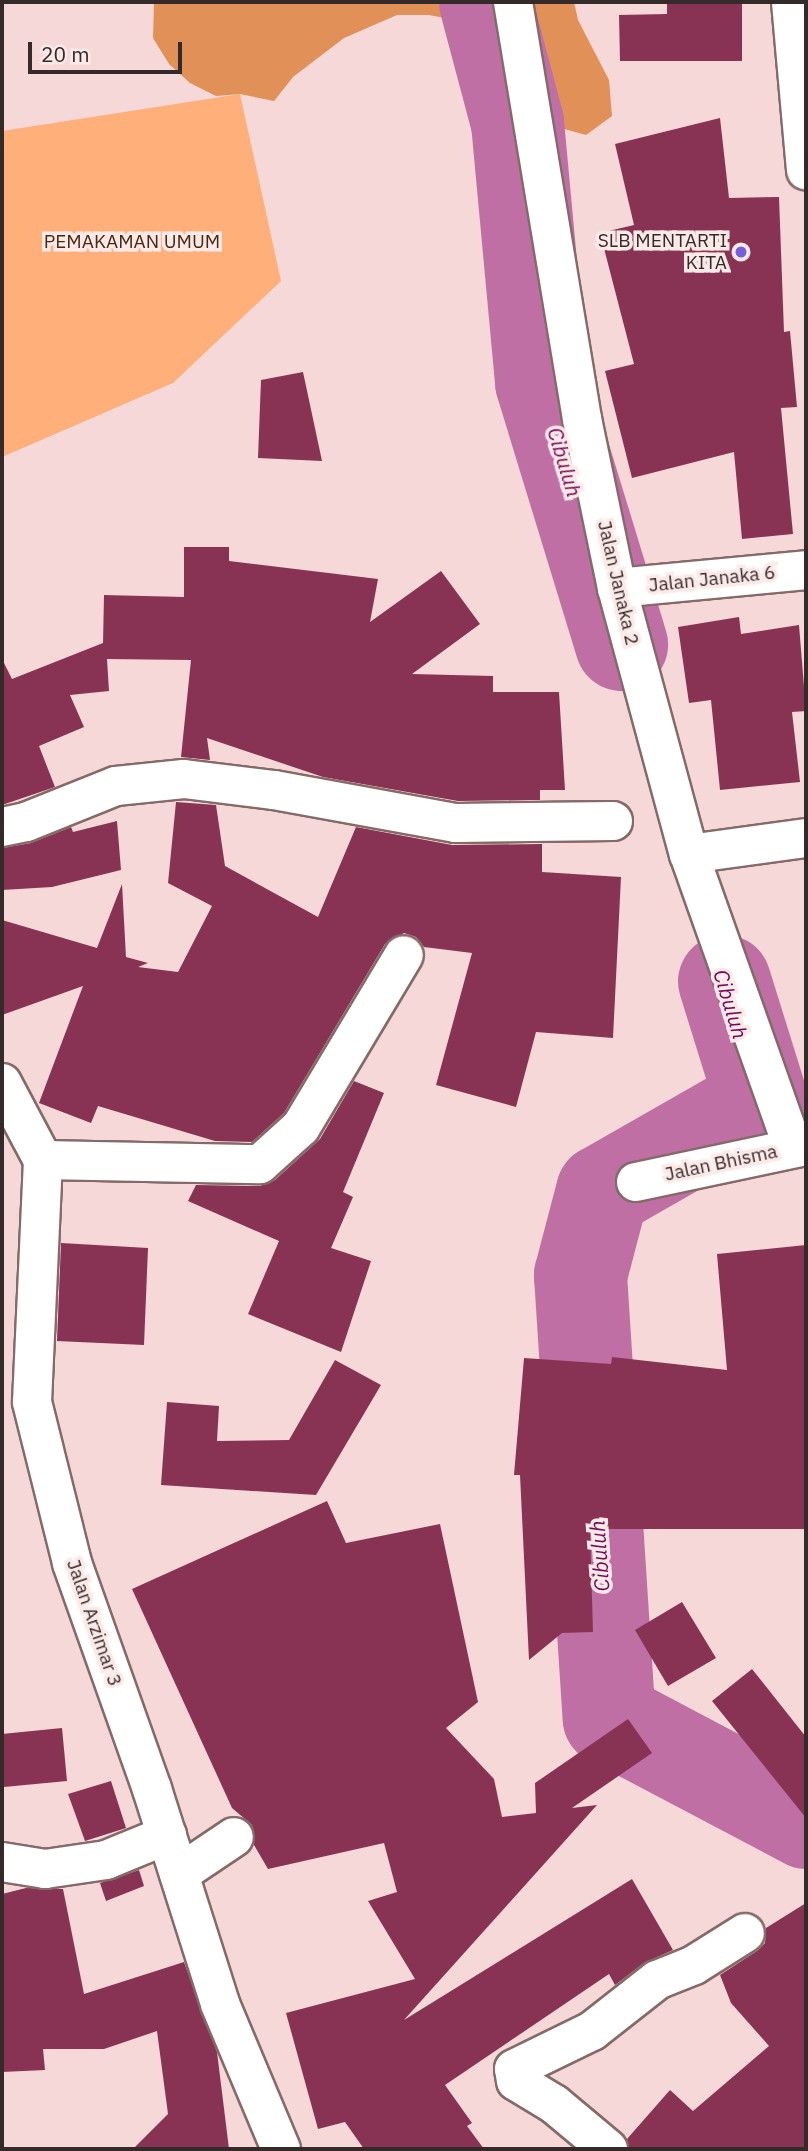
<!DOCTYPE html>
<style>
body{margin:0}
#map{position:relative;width:808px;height:2151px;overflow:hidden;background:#f7d8d8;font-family:"IBM Plex Sans",sans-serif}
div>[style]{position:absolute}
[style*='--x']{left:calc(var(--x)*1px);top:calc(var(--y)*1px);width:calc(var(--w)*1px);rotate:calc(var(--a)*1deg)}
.green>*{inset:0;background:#feaf7a}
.forest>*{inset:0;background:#e19058}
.river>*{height:93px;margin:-46.5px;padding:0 46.5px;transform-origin:46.5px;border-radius:46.5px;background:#c06fa4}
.building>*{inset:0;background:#893354}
.roads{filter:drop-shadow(2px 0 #856a6a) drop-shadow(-2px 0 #856a6a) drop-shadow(0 2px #856a6a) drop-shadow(0 -2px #856a6a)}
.minor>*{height:38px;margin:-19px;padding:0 19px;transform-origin:19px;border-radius:19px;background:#fff}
.dots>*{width:19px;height:19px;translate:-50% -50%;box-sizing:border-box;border:4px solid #fce9e8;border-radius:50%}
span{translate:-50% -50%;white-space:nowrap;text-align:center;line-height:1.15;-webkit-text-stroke:7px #fce9e8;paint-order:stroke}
.poi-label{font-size:19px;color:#352a2a}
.right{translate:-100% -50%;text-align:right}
.park-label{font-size:19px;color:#492810}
.street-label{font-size:19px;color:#352a2a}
.water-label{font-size:21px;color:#710b58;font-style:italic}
.frame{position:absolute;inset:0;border:4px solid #352a2a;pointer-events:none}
.scale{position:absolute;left:28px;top:42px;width:154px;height:32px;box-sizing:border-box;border:4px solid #352a2a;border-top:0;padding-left:9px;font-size:21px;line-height:24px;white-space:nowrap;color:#352a2a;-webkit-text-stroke:5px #fce9e8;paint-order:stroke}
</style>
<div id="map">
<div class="green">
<div style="clip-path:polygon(240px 94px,281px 281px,173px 383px,2px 457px,2px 131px)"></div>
</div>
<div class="forest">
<div style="clip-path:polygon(154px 2px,574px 2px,578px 20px,609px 80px,612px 116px,586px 135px,557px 127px,534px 108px,481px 41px,455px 20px,429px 15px,397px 15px,344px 38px,293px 77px,274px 101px,240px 94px,216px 96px,190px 83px,169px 64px,153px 38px)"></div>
</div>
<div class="river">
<div style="--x:485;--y:2;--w:124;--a:75.1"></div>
<div style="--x:517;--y:122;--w:261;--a:84.7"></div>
<div style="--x:541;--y:382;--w:274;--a:73"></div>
<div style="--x:724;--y:981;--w:125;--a:72.7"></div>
<div style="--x:761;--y:1100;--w:183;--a:150.2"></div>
<div style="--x:602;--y:1191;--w:87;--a:104.7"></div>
<div style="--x:580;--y:1275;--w:444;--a:86.3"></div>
<div style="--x:609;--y:1718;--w:223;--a:27.8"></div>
</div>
<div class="building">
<div style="clip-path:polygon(667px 2px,742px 2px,742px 61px,620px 61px,619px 15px,667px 14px)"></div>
<div style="clip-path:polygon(720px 118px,729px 198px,779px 197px,784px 332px,790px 331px,797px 407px,781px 408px,793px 534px,742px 539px,734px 452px,632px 478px,605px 371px,634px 364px,600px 233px,634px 225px,615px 144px)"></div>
<div style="clip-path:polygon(303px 372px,322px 461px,258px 458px,261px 380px)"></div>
<div style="clip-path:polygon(184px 547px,229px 547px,229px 561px,378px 579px,370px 622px,441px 571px,480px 624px,412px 674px,493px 676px,493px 692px,559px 692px,565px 790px,540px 790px,540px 800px,458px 801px,323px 777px,207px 738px,210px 760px,181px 757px,191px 660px,107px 659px,109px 691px,70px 695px,84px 727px,39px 746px,55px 787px,2px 805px,2px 659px,12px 679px,103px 643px,104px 595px,184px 597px)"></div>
<div style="clip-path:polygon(739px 617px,741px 634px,799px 625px,806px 711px,792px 712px,800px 782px,720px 790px,711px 700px,689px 703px,678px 627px)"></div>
<div style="clip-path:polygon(176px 802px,216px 805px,225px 866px,318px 917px,356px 827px,452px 845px,542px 844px,542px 872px,621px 877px,613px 1038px,536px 1032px,516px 1107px,436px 1085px,472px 953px,424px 947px,416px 937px,404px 933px,385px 944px,284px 1113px,252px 1142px,215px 1141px,98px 1106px,91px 1123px,39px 1103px,83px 986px,2px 1015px,2px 920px,97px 948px,122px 884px,126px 957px,148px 963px,138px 967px,178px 972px,212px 906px,168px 883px)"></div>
<div style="clip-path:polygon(117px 821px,121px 870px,52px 887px,2px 890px,2px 848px,31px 843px,71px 827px,73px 832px)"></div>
<div style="clip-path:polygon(354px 1081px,384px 1093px,343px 1192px,353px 1197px,331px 1248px,371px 1261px,341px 1352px,248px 1314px,279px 1241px,188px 1201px,196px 1185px,260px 1186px,275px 1180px,320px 1139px)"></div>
<div style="clip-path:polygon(61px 1243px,148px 1248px,144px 1345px,57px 1341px)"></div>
<div style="clip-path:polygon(806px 1245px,806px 1529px,590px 1529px,593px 1632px,562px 1633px,529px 1660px,520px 1475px,514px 1475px,524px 1358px,611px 1364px,612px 1357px,727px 1370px,717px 1254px)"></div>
<div style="clip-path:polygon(335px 1360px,381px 1385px,316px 1495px,161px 1485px,167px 1402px,219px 1406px,217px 1441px,289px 1440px)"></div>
<div style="clip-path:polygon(327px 1501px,346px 1543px,440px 1524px,478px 1702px,446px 1728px,494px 1779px,502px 1817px,536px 1813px,535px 1783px,628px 1719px,652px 1753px,572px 1808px,597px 1805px,404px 2020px,632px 1879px,673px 1950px,644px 1963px,615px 1985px,609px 1974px,445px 2085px,472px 2123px,467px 2126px,484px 2149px,364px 2149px,345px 2122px,318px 2129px,286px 2013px,415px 1979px,368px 1901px,397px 1892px,384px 1843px,268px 1869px,254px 1845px,252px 1825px,232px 1808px,132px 1589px)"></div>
<div style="clip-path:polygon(682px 1602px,716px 1658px,668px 1686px,635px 1630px)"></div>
<div style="clip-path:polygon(752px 1669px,806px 1737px,806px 1818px,712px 1701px)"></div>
<div style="clip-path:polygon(62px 1728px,67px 1781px,4px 1787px,2px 1734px)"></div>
<div style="clip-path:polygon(111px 1781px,126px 1828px,85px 1841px,68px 1794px)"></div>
<div style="clip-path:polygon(139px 1870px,144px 1886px,106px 1901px,100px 1883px)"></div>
<div style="clip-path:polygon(26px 1888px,63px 1889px,84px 1994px,184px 1962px,217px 2052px,229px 2149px,133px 2149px,168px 2114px,157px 2031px,104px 2049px,43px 2049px,45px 2070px,2px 2072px,2px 1894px)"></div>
<div style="clip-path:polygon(806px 1903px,806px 2149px,629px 2149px,627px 2139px,670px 2090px,693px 2111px,769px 2046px,731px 2003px,720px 1975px,757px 1951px,765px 1943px,766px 1928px)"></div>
</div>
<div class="roads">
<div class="minor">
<div style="--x:513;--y:2;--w:423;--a:80.6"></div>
<div style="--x:582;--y:419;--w:173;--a:78.3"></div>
<div style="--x:617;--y:588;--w:276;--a:74.9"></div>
<div style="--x:689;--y:854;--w:311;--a:70.5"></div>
<div style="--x:791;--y:2;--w:169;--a:84.9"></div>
<div style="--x:617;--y:588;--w:190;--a:-5.4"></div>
<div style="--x:2;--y:827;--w:25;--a:-12"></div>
<div style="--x:26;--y:822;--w:97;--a:-21.8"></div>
<div style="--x:116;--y:786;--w:68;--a:-5.9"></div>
<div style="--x:184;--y:779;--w:91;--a:7"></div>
<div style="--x:274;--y:790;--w:185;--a:10.3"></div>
<div style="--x:456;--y:823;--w:157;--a:-0.7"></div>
<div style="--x:689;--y:854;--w:118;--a:-7.8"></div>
<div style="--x:2;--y:1083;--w:87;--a:62"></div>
<div style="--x:43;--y:1160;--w:242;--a:92.6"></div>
<div style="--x:32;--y:1402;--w:166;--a:76"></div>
<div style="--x:72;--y:1563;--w:240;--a:70.5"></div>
<div style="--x:152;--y:1789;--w:225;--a:72.4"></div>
<div style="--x:220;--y:2004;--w:157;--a:67.2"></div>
<div style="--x:43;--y:1160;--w:217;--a:1.1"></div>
<div style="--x:260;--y:1164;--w:55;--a:-42.1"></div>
<div style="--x:301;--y:1127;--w:200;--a:-59.1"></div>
<div style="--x:636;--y:1182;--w:174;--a:-12"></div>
<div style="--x:2;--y:1862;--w:44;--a:9.2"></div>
<div style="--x:45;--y:1869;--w:62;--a:-8.4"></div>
<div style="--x:106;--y:1860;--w:66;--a:-22.3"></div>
<div style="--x:179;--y:1874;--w:66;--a:-33.9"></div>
<div style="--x:608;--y:2149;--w:70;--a:-140.2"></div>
<div style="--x:554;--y:2104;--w:44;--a:-148.8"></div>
<div style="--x:516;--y:2081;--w:12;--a:-99"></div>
<div style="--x:514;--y:2069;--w:87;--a:-26"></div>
<div style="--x:592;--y:2031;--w:83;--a:-38.1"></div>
<div style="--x:657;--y:1980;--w:40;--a:-22"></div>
<div style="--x:694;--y:1965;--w:60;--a:-32.1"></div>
</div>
</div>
<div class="dots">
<div style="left:741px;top:252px;background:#7560da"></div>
</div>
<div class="poi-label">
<span class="right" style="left:727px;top:252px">SLB MENTARTI<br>KITA</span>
</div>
<div class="park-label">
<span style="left:132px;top:242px">PEMAKAMAN UMUM</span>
</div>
<div class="street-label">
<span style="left:712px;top:579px;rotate:-6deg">Jalan Janaka 6</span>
<span style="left:618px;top:583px;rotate:77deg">Jalan Janaka 2</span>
<span style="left:721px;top:1163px;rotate:-12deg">Jalan Bhisma</span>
<span style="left:94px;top:1623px;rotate:71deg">Jalan Arzimar 3</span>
</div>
<div class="water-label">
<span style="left:565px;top:462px;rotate:73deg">Cibuluh</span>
<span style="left:731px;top:1004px;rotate:73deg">Cibuluh</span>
<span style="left:599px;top:1556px;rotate:-94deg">Cibuluh</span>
</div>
<div class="frame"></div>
<div class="scale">20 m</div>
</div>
